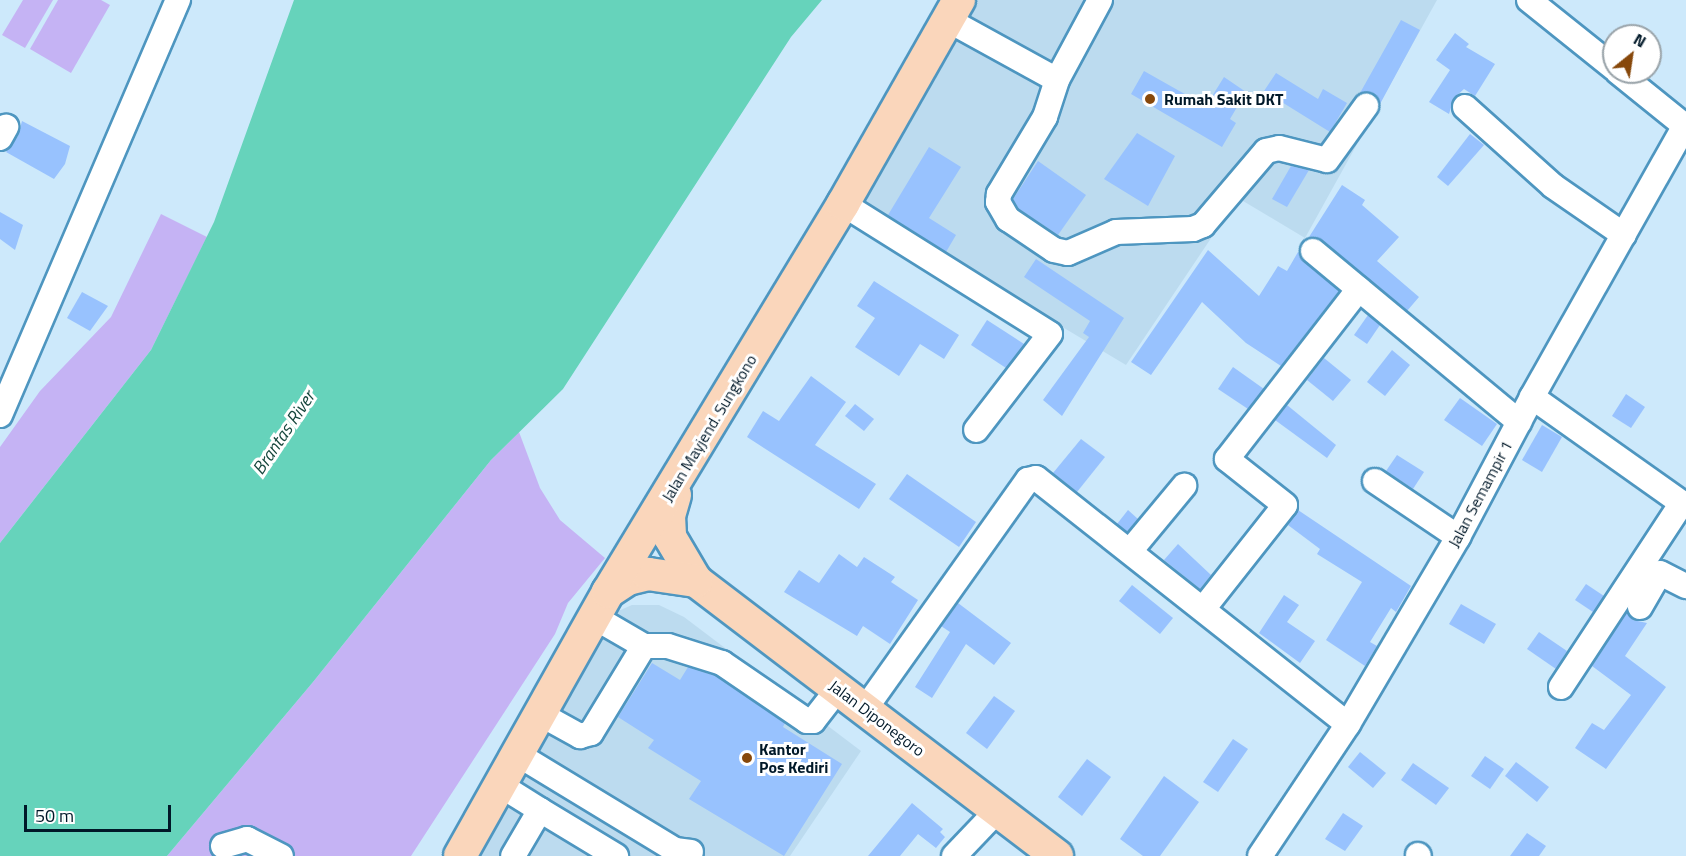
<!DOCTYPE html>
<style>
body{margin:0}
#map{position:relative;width:1686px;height:856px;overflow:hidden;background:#cde9fb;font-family:"Titillium Web",sans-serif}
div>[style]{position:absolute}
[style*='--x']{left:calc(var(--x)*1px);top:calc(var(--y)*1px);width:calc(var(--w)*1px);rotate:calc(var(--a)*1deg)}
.built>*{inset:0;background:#bcdbef}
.green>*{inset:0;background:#c5b3f4}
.water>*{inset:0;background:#66d3bb}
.building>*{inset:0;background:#98c2fe}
.roads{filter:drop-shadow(2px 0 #4e96c0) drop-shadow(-2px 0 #4e96c0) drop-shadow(0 2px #4e96c0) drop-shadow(0 -2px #4e96c0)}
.minor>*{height:24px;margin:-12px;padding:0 12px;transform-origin:12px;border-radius:12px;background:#fff}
.major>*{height:32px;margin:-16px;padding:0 16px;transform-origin:16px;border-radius:16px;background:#fad6bb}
.dots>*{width:16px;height:16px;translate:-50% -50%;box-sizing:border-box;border:3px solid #fff;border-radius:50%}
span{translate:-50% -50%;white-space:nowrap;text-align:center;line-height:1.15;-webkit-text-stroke:6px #fff;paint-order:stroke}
.poi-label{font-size:16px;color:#001828;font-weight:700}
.left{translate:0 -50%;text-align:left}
.street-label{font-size:16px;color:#001828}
.water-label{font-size:18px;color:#15463c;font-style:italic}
.north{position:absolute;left:1602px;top:24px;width:60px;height:60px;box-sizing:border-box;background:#fff;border:2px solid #99a3a9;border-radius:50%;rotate:30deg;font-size:16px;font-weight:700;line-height:24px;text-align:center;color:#001828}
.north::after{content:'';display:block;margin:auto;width:21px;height:27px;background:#87480b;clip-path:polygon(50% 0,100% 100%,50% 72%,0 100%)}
.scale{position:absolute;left:24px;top:805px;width:147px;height:27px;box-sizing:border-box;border:3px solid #001828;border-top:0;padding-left:8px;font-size:18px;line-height:21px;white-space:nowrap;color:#001828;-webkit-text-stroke:4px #fff;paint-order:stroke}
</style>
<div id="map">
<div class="built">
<div style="clip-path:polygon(977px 0,1437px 0,1305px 238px,1238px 198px,1126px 365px,857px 204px)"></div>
<div style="clip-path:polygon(632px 605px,659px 605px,684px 617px,861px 751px,790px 856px,479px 856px,588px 649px,609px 615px)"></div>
</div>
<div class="green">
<div style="clip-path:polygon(23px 0,53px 0,25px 48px,2px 35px)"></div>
<div style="clip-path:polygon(58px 0,101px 0,110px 5px,71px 73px,30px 49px)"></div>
<div style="clip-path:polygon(161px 214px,207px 237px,151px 350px,0 543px,0 447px,40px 391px,111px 317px)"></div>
<div style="clip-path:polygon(519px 432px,540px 488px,560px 520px,605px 558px,568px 603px,555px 634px,411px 856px,167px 856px,313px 682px,491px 460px)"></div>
</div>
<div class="water">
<div style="clip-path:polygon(294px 0,822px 0,791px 37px,563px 389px,491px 460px,313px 682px,167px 856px,0 856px,0 543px,151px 350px,214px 222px)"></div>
</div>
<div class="building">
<div style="clip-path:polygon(1401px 20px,1420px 30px,1380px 104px,1374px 94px,1360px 93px)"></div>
<div style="clip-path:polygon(1455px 33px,1469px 44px,1466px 47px,1495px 64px,1475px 96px,1464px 89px,1454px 98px,1449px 114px,1429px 102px,1450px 70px,1436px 60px)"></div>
<div style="clip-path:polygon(1144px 71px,1206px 106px,1224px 77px,1246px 92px,1230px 119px,1236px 123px,1222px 147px,1131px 94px)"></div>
<div style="clip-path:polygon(1276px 73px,1318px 99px,1323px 89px,1347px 103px,1330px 132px,1264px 91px)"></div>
<div style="clip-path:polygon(22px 121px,70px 146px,65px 164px,54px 179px,6px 152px,18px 136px)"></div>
<div style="clip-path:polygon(1137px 133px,1175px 156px,1148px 206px,1104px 179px)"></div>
<div style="clip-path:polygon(1470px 134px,1484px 145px,1448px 186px,1437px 177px)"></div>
<div style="clip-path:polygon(929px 147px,961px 167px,929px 218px,956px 235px,946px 252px,888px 215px)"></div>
<div style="clip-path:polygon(1038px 161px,1086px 195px,1058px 235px,1019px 209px,1013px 199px)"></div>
<div style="clip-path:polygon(1291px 166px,1309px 170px,1287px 207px,1272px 199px)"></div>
<div style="clip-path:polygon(1342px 185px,1365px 200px,1362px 205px,1399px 237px,1377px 261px,1419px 297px,1407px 311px,1322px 240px,1309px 237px)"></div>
<div style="clip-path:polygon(0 212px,23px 225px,15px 250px,0 239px)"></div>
<div style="clip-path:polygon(1208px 250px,1259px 296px,1278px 266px,1287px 271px,1298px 252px,1339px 291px,1281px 366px,1246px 343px,1202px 302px,1151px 375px,1131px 362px)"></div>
<div style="clip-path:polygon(1036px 259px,1124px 318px,1062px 416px,1043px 400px,1089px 337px,1083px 333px,1090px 321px,1024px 277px)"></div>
<div style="clip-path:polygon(874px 281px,959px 335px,944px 359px,920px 344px,899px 376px,855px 347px,875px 318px,857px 306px)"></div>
<div style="clip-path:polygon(82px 292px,108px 306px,90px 331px,67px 318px)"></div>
<div style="clip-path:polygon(1368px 315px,1380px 325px,1367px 344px,1354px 335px)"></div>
<div style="clip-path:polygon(987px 320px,1024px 344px,1006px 368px,971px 345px)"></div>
<div style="clip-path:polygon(1392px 350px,1410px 365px,1385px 396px,1367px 382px)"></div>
<div style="clip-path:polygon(1324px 358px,1351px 380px,1333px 401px,1307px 380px)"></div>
<div style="clip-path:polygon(1233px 367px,1264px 389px,1248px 409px,1218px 389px)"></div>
<div style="clip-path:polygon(811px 376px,846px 402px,815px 445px,876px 484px,859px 509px,747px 437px,763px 411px,779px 421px)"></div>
<div style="clip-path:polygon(1626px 394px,1645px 407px,1631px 428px,1612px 416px)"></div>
<div style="clip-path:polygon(1460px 398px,1497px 424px,1482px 446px,1444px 420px)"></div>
<div style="clip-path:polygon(855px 404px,874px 419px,864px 431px,845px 416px)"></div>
<div style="clip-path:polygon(1287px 405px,1336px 445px,1327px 458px,1275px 420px)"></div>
<div style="clip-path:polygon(1542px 425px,1562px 437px,1542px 472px,1522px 460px)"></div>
<div style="clip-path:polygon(1081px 439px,1105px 457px,1077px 492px,1053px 473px)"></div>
<div style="clip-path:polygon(1397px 455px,1424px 472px,1413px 489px,1386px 471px)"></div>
<div style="clip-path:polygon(907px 474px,976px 522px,959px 547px,889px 499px)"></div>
<div style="clip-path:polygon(1128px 510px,1138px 519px,1127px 532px,1117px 524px)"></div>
<div style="clip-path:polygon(1298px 510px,1411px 586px,1396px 612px,1391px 608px,1370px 642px,1377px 646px,1365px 666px,1326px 640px,1362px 582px,1317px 554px,1320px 549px,1288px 525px)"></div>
<div style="clip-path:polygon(1178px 544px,1211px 575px,1200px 589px,1164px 560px)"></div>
<div style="clip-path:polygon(839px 554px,857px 567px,864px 557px,895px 577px,891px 582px,918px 600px,890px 644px,863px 626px,857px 636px,784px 592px,799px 570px,819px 583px)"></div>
<div style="clip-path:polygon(1586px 584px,1604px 596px,1593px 612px,1575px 600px)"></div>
<div style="clip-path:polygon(1132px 585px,1173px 618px,1160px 634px,1119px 601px)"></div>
<div style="clip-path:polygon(1284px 595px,1299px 605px,1287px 622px,1315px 641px,1300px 663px,1259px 633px)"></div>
<div style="clip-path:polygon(958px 603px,1011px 643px,994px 665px,966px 644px,932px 698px,915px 687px,950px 632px,941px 626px)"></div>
<div style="clip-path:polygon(1461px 604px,1496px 624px,1484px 644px,1449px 624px)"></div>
<div style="clip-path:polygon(1627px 612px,1633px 620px,1647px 623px,1625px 656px,1666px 687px,1606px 769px,1575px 748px,1592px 723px,1604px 730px,1631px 695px,1592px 666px)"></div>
<div style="clip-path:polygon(1539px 632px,1567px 651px,1556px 669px,1527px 649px)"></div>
<div style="clip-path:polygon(652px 663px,680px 680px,688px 667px,716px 676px,785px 723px,783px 727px,842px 764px,784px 856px,689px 799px,701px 781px,648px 748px,654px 740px,618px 717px)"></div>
<div style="clip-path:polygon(994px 696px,1015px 711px,987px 749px,966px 733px)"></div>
<div style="clip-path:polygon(1233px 739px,1248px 749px,1218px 792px,1203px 782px)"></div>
<div style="clip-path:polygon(1360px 752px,1386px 773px,1373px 788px,1348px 767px)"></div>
<div style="clip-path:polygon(1485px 756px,1504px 769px,1490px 789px,1471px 776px)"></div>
<div style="clip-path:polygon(1087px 759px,1111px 777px,1082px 816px,1058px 797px)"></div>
<div style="clip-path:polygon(1516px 762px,1549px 787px,1537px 802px,1505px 776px)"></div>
<div style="clip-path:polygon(1413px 763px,1449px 788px,1436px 805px,1401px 780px)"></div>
<div style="clip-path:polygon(1164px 776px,1199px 802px,1160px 856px,1143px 856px,1120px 839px)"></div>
<div style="clip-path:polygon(912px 803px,943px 829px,940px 832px,945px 837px,936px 848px,918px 834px,900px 856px,868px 856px)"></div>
<div style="clip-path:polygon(1343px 813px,1363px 826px,1345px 851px,1325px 839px)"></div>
<div style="clip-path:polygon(1527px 833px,1546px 846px,1539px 856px,1510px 856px)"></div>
</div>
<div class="roads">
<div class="minor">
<div style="--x:1100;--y:0;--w:91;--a:118.3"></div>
<div style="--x:1057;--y:80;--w:39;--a:108"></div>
<div style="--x:1045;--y:117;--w:90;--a:120.9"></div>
<div style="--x:999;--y:194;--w:8;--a:97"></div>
<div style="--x:998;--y:202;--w:20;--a:60"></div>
<div style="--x:1008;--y:219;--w:55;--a:34"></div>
<div style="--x:1054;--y:250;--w:14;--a:12"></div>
<div style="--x:1068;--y:253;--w:52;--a:-23.6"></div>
<div style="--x:1116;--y:232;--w:77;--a:-2.2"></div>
<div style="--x:1193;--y:229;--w:11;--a:-22"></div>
<div style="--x:1203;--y:225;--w:97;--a:-49.6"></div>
<div style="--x:1266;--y:151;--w:13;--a:-13"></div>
<div style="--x:1279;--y:148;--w:49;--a:14"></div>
<div style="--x:1327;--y:160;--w:67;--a:-54.2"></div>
<div style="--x:1529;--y:0;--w:109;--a:38.7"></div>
<div style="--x:948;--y:20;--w:124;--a:28.8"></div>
<div style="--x:1618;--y:72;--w:86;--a:38.9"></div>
<div style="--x:1465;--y:107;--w:118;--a:41.9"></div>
<div style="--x:1553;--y:186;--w:86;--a:34.6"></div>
<div style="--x:0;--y:138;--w:13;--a:-61"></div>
<div style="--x:843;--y:204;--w:244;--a:32.1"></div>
<div style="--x:1050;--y:334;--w:121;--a:127.6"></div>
<div style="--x:1313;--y:251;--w:268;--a:39.7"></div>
<div style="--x:1532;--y:397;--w:189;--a:35.3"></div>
<div style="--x:0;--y:415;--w:452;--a:-66.8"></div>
<div style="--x:1375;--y:481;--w:100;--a:34"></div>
<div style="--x:1130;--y:551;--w:85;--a:-50.3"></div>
<div style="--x:1640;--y:607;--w:39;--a:-60"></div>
<div style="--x:1660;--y:573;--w:29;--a:27"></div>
<div style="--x:1203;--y:609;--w:132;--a:-51.7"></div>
<div style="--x:1285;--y:505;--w:74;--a:-141.6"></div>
<div style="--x:1227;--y:459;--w:215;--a:-52.2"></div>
<div style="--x:594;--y:617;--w:58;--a:30.1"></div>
<div style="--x:644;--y:646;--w:24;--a:0"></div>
<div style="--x:668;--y:646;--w:57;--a:17.5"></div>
<div style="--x:722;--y:663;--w:103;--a:34.3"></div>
<div style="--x:807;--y:721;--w:6;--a:0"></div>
<div style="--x:813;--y:721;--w:41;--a:-52"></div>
<div style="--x:1561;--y:687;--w:220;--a:-56.7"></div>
<div style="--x:865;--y:709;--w:281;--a:-54.6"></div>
<div style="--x:1028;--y:480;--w:8;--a:-14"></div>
<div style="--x:1036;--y:478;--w:397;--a:38.3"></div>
<div style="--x:540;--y:714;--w:46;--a:28.8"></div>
<div style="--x:580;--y:736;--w:11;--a:-15"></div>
<div style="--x:591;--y:733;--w:102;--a:-58.7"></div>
<div style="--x:517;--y:754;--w:185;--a:31.3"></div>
<div style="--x:675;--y:850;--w:16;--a:7"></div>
<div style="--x:500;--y:785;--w:47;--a:32"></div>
<div style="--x:540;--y:810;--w:53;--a:120.4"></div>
<div style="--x:540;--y:810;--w:89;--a:31.2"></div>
<div style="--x:223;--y:846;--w:25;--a:-16"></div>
<div style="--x:247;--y:839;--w:38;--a:27"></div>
<div style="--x:1418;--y:855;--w:1;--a:45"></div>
<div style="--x:954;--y:856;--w:64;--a:-46.3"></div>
<div style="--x:1260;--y:856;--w:159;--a:-56.3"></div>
<div style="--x:1348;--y:724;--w:217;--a:-59.5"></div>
<div style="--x:1458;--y:537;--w:158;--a:-62.1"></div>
<div style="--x:1532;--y:397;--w:313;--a:-60.6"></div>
</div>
<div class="major">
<div style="--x:675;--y:495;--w:22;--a:106"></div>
<div style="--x:669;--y:516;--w:21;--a:87"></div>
<div style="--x:670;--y:537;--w:51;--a:59.4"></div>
<div style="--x:696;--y:581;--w:454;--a:37.3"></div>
<div style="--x:608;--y:592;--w:24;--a:-33"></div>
<div style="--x:628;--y:579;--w:21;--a:-14"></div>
<div style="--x:648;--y:574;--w:49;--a:8.3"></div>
<div style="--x:460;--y:856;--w:303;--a:-60.7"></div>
<div style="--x:608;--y:592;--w:454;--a:-58.8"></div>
<div style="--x:843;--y:204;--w:235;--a:-60.4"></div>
</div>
</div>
<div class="dots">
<div style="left:1150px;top:99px;background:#87480b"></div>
<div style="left:747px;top:758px;background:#87480b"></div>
</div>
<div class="poi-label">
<span class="left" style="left:1164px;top:99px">Rumah Sakit DKT</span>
<span class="left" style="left:759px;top:758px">Kantor<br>Pos Kediri</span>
</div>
<div class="street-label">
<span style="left:709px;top:428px;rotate:-59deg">Jalan Mayjend. Sungkono</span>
<span style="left:1480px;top:494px;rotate:-62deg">Jalan Semampir 1</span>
<span style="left:877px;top:718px;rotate:37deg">Jalan Diponegoro</span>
</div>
<div class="water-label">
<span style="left:284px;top:433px;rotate:-56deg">Brantas River</span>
</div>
<div class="north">N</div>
<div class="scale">50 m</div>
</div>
